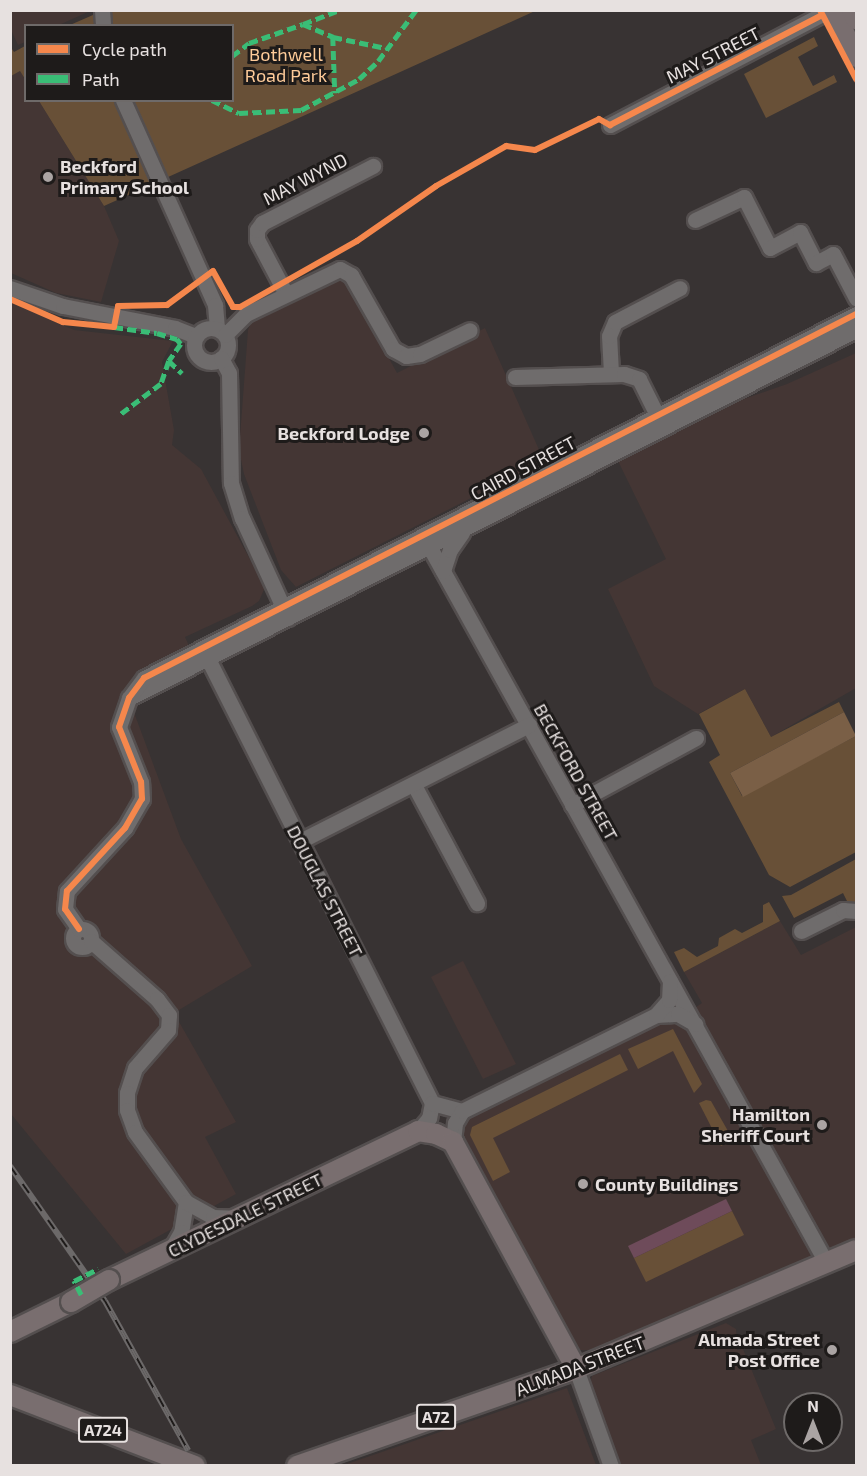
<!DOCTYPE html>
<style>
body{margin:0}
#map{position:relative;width:867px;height:1476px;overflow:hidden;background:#383333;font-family:"Exo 2",sans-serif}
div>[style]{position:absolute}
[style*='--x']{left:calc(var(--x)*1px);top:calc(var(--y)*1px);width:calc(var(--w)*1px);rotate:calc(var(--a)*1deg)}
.built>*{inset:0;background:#443634}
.green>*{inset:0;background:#685037}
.forest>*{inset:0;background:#7a5f46}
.water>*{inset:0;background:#6e4b5a}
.roads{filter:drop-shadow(2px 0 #544f4f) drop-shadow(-2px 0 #544f4f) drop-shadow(0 2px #544f4f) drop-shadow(0 -2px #544f4f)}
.minor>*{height:15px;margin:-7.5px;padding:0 7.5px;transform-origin:7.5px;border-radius:7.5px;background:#6f6c6c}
.minor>.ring{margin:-7.5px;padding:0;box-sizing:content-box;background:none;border:15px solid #6f6c6c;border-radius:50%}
.major>*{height:20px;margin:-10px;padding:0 10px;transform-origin:10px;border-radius:10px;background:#796e6f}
.rail>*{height:6px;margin-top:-3px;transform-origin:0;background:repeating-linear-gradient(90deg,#1e1b1a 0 11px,#6c6969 0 22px);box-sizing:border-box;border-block:2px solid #6c6969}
.bridges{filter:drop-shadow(2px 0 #544f4f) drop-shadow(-2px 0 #544f4f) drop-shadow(0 2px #544f4f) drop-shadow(0 -2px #544f4f)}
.major-bridge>*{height:20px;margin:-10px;padding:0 10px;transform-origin:10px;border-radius:10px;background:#796e6f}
.quiet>*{height:4.5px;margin-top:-2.25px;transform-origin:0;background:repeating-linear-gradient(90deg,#3abd76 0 9px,transparent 0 13.5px)}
.cycleway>*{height:6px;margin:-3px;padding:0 3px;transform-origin:3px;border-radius:3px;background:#f5874c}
.dots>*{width:16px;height:16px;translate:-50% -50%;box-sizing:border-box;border:3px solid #1e1b1a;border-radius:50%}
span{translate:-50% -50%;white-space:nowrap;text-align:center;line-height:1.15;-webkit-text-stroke:6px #1e1b1a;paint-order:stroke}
.shield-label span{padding:2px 4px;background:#1e1b1a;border:2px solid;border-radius:4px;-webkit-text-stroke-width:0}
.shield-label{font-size:16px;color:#e7e1e0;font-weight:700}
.park-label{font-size:18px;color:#ffcc9a}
.street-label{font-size:18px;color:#e7e1e0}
.poi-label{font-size:18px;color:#e7e1e0;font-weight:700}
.left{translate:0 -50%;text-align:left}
.right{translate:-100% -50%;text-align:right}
.frame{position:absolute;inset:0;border:12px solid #e7e1e0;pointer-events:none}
.legend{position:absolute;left:24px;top:24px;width:210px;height:78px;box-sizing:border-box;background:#1e1b1a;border:2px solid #6e6a69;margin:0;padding:8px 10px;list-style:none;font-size:18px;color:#e7e1e0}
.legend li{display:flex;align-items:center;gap:12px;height:30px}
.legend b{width:30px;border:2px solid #6e6a69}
.north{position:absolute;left:783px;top:1392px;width:60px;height:60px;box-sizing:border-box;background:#1e1b1a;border:2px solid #6e6a69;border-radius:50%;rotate:0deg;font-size:16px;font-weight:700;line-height:24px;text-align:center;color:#e7e1e0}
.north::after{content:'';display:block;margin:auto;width:21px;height:27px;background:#aaa4a3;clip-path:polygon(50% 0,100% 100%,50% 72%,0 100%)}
</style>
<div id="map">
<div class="built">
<div style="clip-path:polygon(11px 10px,90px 10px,90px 11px,59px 25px,26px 26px,25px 42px,18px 45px,11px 30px)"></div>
<div style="clip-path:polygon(20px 71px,25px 79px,26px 100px,39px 101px,104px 206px,119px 241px,101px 302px,56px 293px,11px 273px,10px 76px)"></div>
<div style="clip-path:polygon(345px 277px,397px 373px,485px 328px,544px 461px,296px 587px,281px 570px,244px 474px,239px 450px,248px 330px,251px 323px)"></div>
<div style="clip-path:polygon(10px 302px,74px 330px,173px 341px,162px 362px,174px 430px,172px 445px,201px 469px,265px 587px,259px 601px,252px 606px,185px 637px,201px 672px,129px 699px,181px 839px,252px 966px,174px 1013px,236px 1122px,205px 1137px,236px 1194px,126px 1254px,11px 1114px)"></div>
<div style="clip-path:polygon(856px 353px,856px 688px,771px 737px,745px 689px,698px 714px,654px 686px,608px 589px,666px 559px,618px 461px,732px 403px,787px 384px)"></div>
<div style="clip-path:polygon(780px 921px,801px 955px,856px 927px,856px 1239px,593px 1350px,577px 1350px,569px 1342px,463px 1137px,463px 1125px,471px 1116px,616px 1046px,668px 1020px,676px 1021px,702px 1003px,684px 972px)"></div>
<div style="clip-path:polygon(463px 961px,516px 1064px,483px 1079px,431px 977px)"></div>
<div style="clip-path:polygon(726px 1323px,736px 1329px,737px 1350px,743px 1349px,776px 1429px,751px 1440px,761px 1465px,620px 1465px,590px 1384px,592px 1376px)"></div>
<div style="clip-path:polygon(567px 1388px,596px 1465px,344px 1465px)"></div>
</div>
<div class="green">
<div style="clip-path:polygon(93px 11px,535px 11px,104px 206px,39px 101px,232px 100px,232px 26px,70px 25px,93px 15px)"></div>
<div style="clip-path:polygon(814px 37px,818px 46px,798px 57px,813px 86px,834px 75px,837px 82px,766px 118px,744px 74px)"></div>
<div style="clip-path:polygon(10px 46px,14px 52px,25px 46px,25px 79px,20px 71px,11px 76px)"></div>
<div style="clip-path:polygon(745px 689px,771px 737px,839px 702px,844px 712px,730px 773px,742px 796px,856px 736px,856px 852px,790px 887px,769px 875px,709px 762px,720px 755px,699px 714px)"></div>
<div style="clip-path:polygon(856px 859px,856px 906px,849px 905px,843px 893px,794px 918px,782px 896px,791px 895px)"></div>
<div style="clip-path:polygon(769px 902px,780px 921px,684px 972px,674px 952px,684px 948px,697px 957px,718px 946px,719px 938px,735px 929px,742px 933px,763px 922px,763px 905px)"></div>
<div style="clip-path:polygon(673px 1029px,702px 1084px,694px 1093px,673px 1051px,638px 1069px,628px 1049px)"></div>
<div style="clip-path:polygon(620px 1054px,628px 1070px,493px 1138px,510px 1172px,493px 1181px,470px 1135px,472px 1127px)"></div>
<div style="clip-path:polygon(706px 1100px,711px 1101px,733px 1140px,721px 1146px,699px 1103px)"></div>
<div style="clip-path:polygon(732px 1211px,744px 1235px,646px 1282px,634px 1258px)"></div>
</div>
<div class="forest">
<div style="clip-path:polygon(844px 712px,856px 736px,743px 797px,730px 773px)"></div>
</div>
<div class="water">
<div style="clip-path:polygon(726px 1199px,732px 1211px,634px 1258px,628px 1246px)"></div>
</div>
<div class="roads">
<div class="minor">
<div style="--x:102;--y:10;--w:16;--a:86"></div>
<div style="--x:123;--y:100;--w:225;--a:65.8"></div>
<div style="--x:215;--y:305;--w:23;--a:85"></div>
<div style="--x:610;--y:125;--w:248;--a:-27.6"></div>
<div style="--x:695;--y:220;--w:54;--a:-25.1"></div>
<div style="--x:744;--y:197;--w:57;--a:63"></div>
<div style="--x:770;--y:248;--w:34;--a:-28"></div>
<div style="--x:800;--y:232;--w:35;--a:63"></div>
<div style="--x:816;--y:263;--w:19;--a:-28"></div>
<div style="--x:833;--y:254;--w:50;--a:62.4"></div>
<div style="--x:10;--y:288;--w:56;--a:18.8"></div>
<div style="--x:63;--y:306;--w:114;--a:11.1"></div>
<div style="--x:175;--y:328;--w:22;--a:21"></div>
<div style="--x:286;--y:294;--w:62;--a:-117.8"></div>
<div style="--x:257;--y:239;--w:9;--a:-90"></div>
<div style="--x:257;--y:230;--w:9;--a:-54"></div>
<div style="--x:262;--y:223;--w:125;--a:-27.2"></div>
<div class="ring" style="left:194px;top:328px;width:19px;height:19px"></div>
<div style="--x:225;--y:335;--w:30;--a:-45"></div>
<div style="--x:246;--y:314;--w:104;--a:-25.6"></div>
<div style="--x:340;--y:269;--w:13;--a:29"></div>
<div style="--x:351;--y:275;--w:85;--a:60.4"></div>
<div style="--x:393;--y:349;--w:15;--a:28"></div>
<div style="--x:406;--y:356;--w:14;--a:-8"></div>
<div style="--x:420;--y:354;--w:55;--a:-25.6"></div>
<div style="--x:221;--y:358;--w:17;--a:62"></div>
<div style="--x:229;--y:373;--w:110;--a:89"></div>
<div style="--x:231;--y:483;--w:37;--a:73"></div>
<div style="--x:242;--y:518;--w:110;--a:65.3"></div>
<div style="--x:611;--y:373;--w:37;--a:-93"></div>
<div style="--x:609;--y:336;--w:15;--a:-67"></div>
<div style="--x:615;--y:322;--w:73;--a:-27.6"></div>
<div style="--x:515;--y:377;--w:109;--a:-1.6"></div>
<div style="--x:624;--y:374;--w:16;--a:18"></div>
<div style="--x:639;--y:379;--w:47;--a:63.4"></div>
<div style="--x:424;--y:537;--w:831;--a:61"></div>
<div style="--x:443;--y:571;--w:22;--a:-72"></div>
<div style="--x:450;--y:550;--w:21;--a:-55"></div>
<div style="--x:205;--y:653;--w:504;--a:63.23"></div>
<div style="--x:432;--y:1103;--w:15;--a:101"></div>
<div style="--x:429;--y:1118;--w:17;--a:130"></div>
<div style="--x:129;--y:698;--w:815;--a:-26.85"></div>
<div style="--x:414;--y:785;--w:134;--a:61.9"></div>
<div style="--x:572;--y:805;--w:141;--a:-28.4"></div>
<div style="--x:300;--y:841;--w:257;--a:-26.9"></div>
<div class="ring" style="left:73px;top:929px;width:3px;height:3px"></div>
<div style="--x:79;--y:929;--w:24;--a:-125"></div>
<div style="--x:65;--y:909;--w:18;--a:-84"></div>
<div style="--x:67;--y:891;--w:86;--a:-47.4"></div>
<div style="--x:125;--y:828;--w:34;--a:-60"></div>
<div style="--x:142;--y:799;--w:17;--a:-93"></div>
<div style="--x:141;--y:782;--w:59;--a:-111.8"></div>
<div style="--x:119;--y:727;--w:31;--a:-71"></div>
<div style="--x:129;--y:698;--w:25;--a:-53"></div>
<div style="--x:144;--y:678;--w:800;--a:-27.08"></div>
<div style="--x:801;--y:931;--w:47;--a:-26.6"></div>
<div style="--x:843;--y:910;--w:13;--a:4"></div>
<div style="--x:91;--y:941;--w:88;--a:41.3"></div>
<div style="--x:157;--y:999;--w:20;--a:53"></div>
<div style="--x:169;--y:1015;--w:15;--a:94"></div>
<div style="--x:168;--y:1030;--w:50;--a:131"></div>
<div style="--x:135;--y:1068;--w:26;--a:108"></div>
<div style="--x:127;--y:1093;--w:17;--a:90"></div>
<div style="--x:127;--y:1110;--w:23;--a:70"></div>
<div style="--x:135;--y:1132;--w:87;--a:53.9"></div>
<div style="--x:186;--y:1202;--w:30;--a:99"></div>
<div style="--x:181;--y:1232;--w:24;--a:120"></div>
<div style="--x:656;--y:1015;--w:22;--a:-3"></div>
<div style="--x:678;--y:1014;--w:20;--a:30"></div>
<div style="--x:432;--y:1103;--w:31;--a:15"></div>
<div style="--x:453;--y:1142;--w:19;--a:-84"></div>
<div style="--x:455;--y:1123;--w:14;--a:-60"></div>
<div style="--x:462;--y:1111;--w:216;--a:-26.3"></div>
<div style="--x:656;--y:1015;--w:20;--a:-49"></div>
<div style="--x:669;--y:1000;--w:19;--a:-87"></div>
<div style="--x:186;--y:1202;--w:31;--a:29"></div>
<div style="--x:213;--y:1217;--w:23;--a:2"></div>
<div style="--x:576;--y:1369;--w:103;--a:70.2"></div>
</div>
<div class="major">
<div style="--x:833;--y:10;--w:52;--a:63.9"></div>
<div style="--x:852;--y:10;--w:10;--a:66"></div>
<div style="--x:109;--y:1280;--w:343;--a:-25.7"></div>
<div style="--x:418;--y:1131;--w:18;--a:9"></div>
<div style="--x:436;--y:1134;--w:19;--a:25"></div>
<div style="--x:453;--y:1142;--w:258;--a:61.5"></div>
<div style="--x:10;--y:1332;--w:68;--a:-26.2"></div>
<div style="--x:10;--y:1395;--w:198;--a:21"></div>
<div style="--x:297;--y:1466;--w:295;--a:-19.2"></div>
<div style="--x:576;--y:1369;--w:304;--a:-23"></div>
</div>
</div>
<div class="rail">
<div style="--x:10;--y:1166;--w:165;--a:54.9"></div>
<div style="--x:105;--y:1301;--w:171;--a:60.9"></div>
</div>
<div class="bridges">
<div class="major-bridge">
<div style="--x:71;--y:1302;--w:44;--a:-30.1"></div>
</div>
</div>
<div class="quiet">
<div style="--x:303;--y:24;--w:39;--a:-21"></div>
<div style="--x:333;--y:37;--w:56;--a:88"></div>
<div style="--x:232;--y:56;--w:21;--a:-37"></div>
<div style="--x:249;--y:43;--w:57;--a:-19.4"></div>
<div style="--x:303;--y:24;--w:33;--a:23"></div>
<div style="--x:333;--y:37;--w:54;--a:11.7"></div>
<div style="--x:212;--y:100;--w:30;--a:26"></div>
<div style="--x:239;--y:113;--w:62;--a:-2.8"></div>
<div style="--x:301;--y:110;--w:66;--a:-28.1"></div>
<div style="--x:359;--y:79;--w:26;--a:-43"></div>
<div style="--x:378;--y:61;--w:64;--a:-53.3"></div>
<div style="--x:114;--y:327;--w:43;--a:7.9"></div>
<div style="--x:157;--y:333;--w:21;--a:17"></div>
<div style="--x:177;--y:339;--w:6;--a:51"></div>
<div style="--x:181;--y:344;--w:21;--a:125"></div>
<div style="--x:169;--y:361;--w:24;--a:109"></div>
<div style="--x:161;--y:384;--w:51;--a:142.9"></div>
<div style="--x:169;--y:361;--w:18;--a:43"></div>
<div style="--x:81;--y:1295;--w:16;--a:-117"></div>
<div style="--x:74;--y:1281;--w:27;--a:-27"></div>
</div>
<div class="cycleway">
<div style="--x:820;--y:10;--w:78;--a:62.4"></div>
<div style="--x:10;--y:299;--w:58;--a:23.5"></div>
<div style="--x:63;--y:322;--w:51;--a:5.6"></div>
<div style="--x:114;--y:327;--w:21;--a:-79"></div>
<div style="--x:118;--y:306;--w:49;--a:-1.2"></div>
<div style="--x:167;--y:305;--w:57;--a:-36.5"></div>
<div style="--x:213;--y:271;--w:41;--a:60.9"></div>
<div style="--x:233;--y:307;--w:7;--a:0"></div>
<div style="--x:240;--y:307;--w:134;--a:-29.4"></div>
<div style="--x:357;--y:241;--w:96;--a:-34.8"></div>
<div style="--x:436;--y:186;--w:81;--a:-29.7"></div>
<div style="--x:506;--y:146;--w:29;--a:8"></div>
<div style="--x:535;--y:150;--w:71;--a:-25.8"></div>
<div style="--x:599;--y:119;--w:13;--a:29"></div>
<div style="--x:610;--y:125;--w:239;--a:-27.4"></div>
<div style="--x:79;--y:929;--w:24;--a:-125"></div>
<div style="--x:65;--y:909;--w:18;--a:-84"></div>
<div style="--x:67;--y:891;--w:86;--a:-47.4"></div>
<div style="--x:125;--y:828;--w:34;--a:-60"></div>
<div style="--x:142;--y:799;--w:17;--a:-93"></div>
<div style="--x:141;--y:782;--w:59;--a:-111.8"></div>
<div style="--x:119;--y:727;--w:31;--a:-71"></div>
<div style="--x:129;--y:698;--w:25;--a:-53"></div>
<div style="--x:144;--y:678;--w:800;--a:-27.08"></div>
</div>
<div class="dots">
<div style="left:48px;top:177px;background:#aaa4a3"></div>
<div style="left:424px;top:433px;background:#aaa4a3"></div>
<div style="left:822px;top:1125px;background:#aaa4a3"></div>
<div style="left:583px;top:1184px;background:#aaa4a3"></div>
<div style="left:832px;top:1350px;background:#aaa4a3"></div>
</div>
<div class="shield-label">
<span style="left:436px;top:1417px">A72</span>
<span style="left:103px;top:1430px">A724</span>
</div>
<div class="park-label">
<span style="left:286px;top:65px">Bothwell<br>Road Park</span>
</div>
<div class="street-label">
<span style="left:713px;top:55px;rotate:-27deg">MAY STREET</span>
<span style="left:305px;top:179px;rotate:-27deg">MAY WYND</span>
<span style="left:523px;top:468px;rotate:-28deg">CAIRD STREET</span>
<span style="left:576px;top:772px;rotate:61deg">BECKFORD STREET</span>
<span style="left:325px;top:891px;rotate:63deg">DOUGLAS STREET</span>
<span style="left:245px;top:1215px;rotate:-26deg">CLYDESDALE STREET</span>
<span style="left:580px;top:1366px;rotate:-21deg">ALMADA STREET</span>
</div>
<div class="poi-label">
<span class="left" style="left:60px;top:177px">Beckford<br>Primary School</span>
<span class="right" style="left:410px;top:433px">Beckford Lodge</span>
<span class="right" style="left:810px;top:1125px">Hamilton<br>Sheriff Court</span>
<span class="left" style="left:595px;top:1184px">County Buildings</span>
<span class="right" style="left:820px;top:1350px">Almada Street<br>Post Office</span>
</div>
<div class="frame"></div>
<ul class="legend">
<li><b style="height:8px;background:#f5874c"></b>Cycle path</li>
<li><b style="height:8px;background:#3abd76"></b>Path</li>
</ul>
<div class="north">N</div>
</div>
